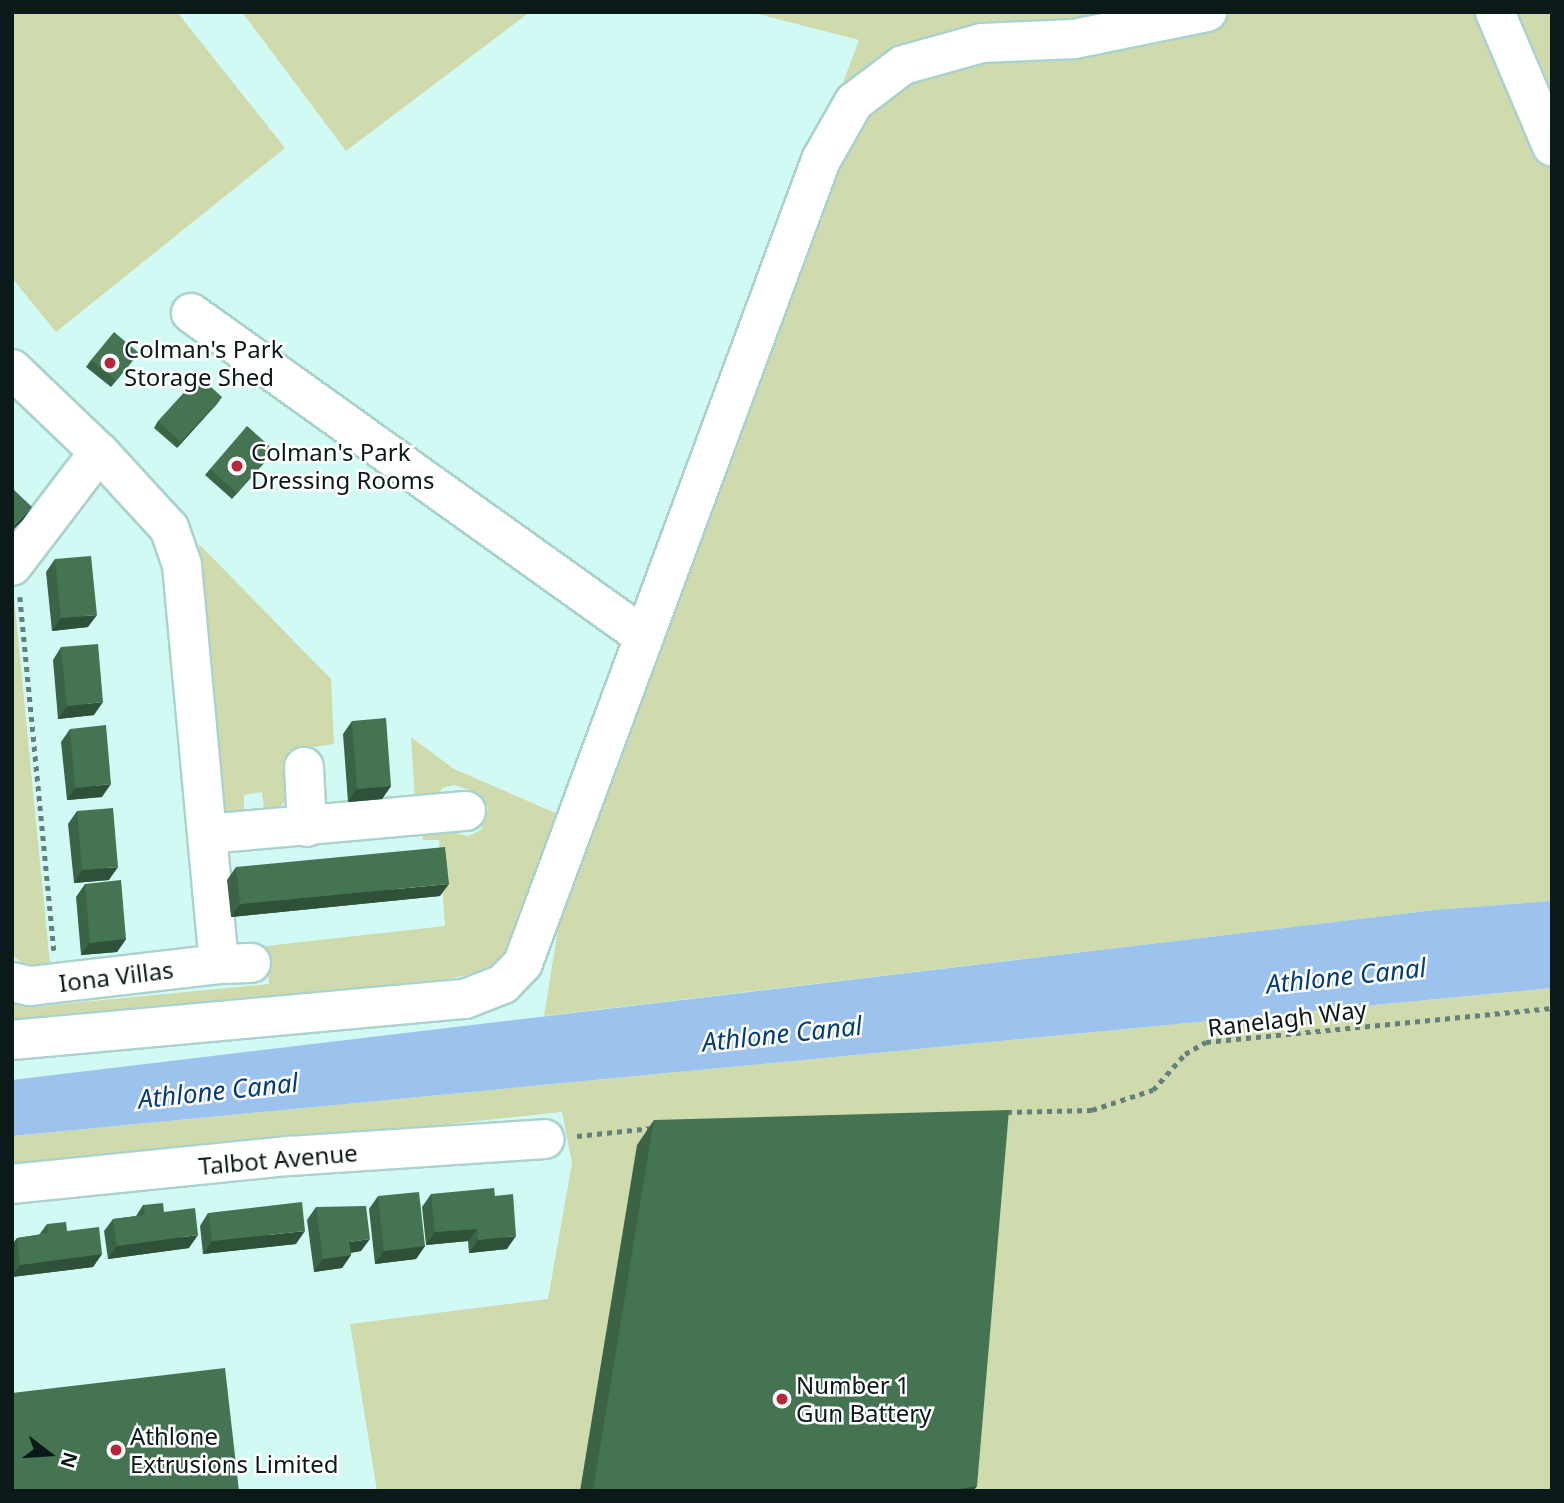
<!DOCTYPE html>
<style>
body{margin:0}
#map{position:relative;width:1564px;height:1503px;overflow:hidden;background:#d2faf4;font-family:"Noto Sans",sans-serif}
div>[style]{position:absolute}
[style*='--x']{left:calc(var(--x)*1px);top:calc(var(--y)*1px);width:calc(var(--w)*1px);rotate:calc(var(--a)*1deg)}
.green>*{inset:0;background:#cfdbac}
.water>*{inset:0;background:#9cc2ee}
.path>*{height:4.5px;margin-top:-2.25px;transform-origin:0;background:repeating-linear-gradient(90deg,#65807c 0 5px,transparent 0 10px)}
.roads{filter:drop-shadow(2px 0 #abd2cc) drop-shadow(-2px 0 #abd2cc) drop-shadow(0 2px #abd2cc) drop-shadow(0 -2px #abd2cc)}
.minor>*{height:38px;margin:-19px;padding:0 19px;transform-origin:19px;border-radius:19px;background:#fff}
.wall>*{inset:0;background:#3b6447}
.shaded-wall>*{inset:0;background:#305139}
.building>*{inset:0;background:#457452}
.dots>*{width:19px;height:19px;translate:-50% -50%;box-sizing:border-box;border:4px solid #fff;border-radius:50%}
span{translate:-50% -50%;white-space:nowrap;text-align:center;line-height:1.15;-webkit-text-stroke:5px #fff;paint-order:stroke}
.poi-label{font-size:24px;color:#0b1a18}
.left{translate:0 -50%;text-align:left}
.street-label{font-size:24px;color:#0b1a18}
.water-label{font-size:26px;color:#063e73;font-style:italic}
.frame{position:absolute;inset:0;border:14px solid #0b1a18;pointer-events:none}
.north{position:absolute;left:14px;top:1419px;width:70px;height:70px;-webkit-text-stroke:5px #fff;paint-order:stroke;rotate:107deg;font-size:19px;font-weight:700;line-height:28px;text-align:center;color:#0b1a18}
.north::after{content:'';display:block;margin:auto;width:24px;height:32px;background:#0b1a18;clip-path:polygon(50% 0,100% 100%,50% 72%,0 100%)}
</style>
<div id="map">
<div class="green">
<div style="clip-path:polygon(12px 12px,177px 12px,285px 148px,56px 332px,12px 278px)"></div>
<div style="clip-path:polygon(242px 12px,530px 12px,346px 151px)"></div>
<div style="clip-path:polygon(750px 12px,1552px 12px,1552px 901px,1435px 910px,544px 1016px,560px 917px,485px 972px,423px 983px,12px 1025px,12px 1002px,41px 1006px,269px 984px,266px 946px,445px 926px,439px 840px,423px 840px,421px 825px,468px 836px,481px 830px,488px 808px,479px 793px,454px 785px,442px 788px,436px 801px,415px 802px,411px 737px,454px 769px,567px 818px,859px 40px)"></div>
<div style="clip-path:polygon(199px 544px,331px 679px,334px 744px,288px 751px,289px 794px,279px 810px,265px 816px,262px 792px,244px 795px,244px 815px,224px 818px,211px 748px)"></div>
<div style="clip-path:polygon(12px 594px,14px 597px,50px 964px,24px 965px,12px 954px)"></div>
<div style="clip-path:polygon(1552px 988px,1552px 1491px,377px 1491px,350px 1324px,548px 1299px,572px 1163px,562px 1112px,12px 1170px,12px 1136px)"></div>
</div>
<div class="water">
<div style="clip-path:polygon(1552px 901px,1552px 988px,12px 1136px,12px 1080px,1435px 910px)"></div>
</div>
<div class="path">
<div style="--x:20;--y:597;--w:356;--a:84.5"></div>
<div style="--x:1007;--y:1112;--w:85;--a:-1.3"></div>
<div style="--x:1092;--y:1110;--w:64;--a:-18.2"></div>
<div style="--x:1153;--y:1090;--w:48;--a:-48.4"></div>
<div style="--x:1185;--y:1054;--w:24;--a:-30"></div>
<div style="--x:1206;--y:1042;--w:348;--a:-5.6"></div>
<div style="--x:577;--y:1136;--w:75;--a:-6.1"></div>
</div>
<div class="roads">
<div class="minor">
<div style="--x:1495;--y:12;--w:146;--a:67"></div>
<div style="--x:191;--y:313;--w:556;--a:35.55"></div>
<div style="--x:12;--y:369;--w:120;--a:43.7"></div>
<div style="--x:99;--y:452;--w:143;--a:127.3"></div>
<div style="--x:304;--y:767;--w:60;--a:87.1"></div>
<div style="--x:207;--y:834;--w:260;--a:-5.1"></div>
<div style="--x:219;--y:964;--w:32;--a:-2"></div>
<div style="--x:12;--y:982;--w:18;--a:13"></div>
<div style="--x:30;--y:986;--w:190;--a:-6.6"></div>
<div style="--x:219;--y:964;--w:401;--a:-95.3"></div>
<div style="--x:182;--y:565;--w:39;--a:-109"></div>
<div style="--x:169;--y:528;--w:103;--a:-132.6"></div>
<div style="--x:12;--y:1040;--w:455;--a:-5.2"></div>
<div style="--x:465;--y:999;--w:41;--a:-21.5"></div>
<div style="--x:503;--y:984;--w:29;--a:-46"></div>
<div style="--x:523;--y:963;--w:857;--a:-69.64"></div>
<div style="--x:821;--y:160;--w:67;--a:-60.4"></div>
<div style="--x:854;--y:102;--w:61;--a:-37.1"></div>
<div style="--x:903;--y:65;--w:82;--a:-15.6"></div>
<div style="--x:982;--y:43;--w:92;--a:-2.5"></div>
<div style="--x:1074;--y:39;--w:136;--a:-11.5"></div>
<div style="--x:12;--y:1184;--w:279;--a:-5.8"></div>
<div style="--x:290;--y:1156;--w:255;--a:-3.8"></div>
</div>
</div>
<div class="wall">
<div style="clip-path:polygon(139px 353px,111px 387px,86px 367px,91px 360px)"></div>
<div style="clip-path:polygon(222px 397px,177px 448px,154px 428px,158px 421px)"></div>
<div style="clip-path:polygon(270px 456px,232px 499px,205px 475px,210px 469px)"></div>
<div style="clip-path:polygon(55px 559px,88px 627px,52px 631px,46px 572px)"></div>
<div style="clip-path:polygon(61px 647px,94px 715px,58px 719px,53px 660px)"></div>
<div style="clip-path:polygon(352px 721px,391px 786px,382px 799px,348px 802px,343px 734px)"></div>
<div style="clip-path:polygon(70px 729px,102px 797px,67px 800px,61px 742px)"></div>
<div style="clip-path:polygon(77px 811px,109px 880px,74px 883px,68px 824px)"></div>
<div style="clip-path:polygon(236px 867px,440px 896px,231px 917px,227px 880px)"></div>
<div style="clip-path:polygon(85px 884px,126px 939px,117px 952px,81px 955px,76px 897px)"></div>
<div style="clip-path:polygon(654px 1120px,977px 1486px,973px 1491px,580px 1491px,637px 1145px)"></div>
<div style="clip-path:polygon(431px 1194px,495px 1196px,507px 1249px,469px 1253px,468px 1241px,426px 1245px,422px 1207px)"></div>
<div style="clip-path:polygon(378px 1196px,425px 1246px,416px 1259px,375px 1264px,369px 1209px)"></div>
<div style="clip-path:polygon(143px 1205px,164px 1212px,189px 1248px,108px 1259px,104px 1231px,113px 1219px,136px 1216px)"></div>
<div style="clip-path:polygon(316px 1207px,361px 1251px,351px 1253px,351px 1255px,342px 1268px,314px 1272px,307px 1220px)"></div>
<div style="clip-path:polygon(208px 1213px,296px 1244px,203px 1254px,200px 1226px)"></div>
<div style="clip-path:polygon(47px 1224px,67px 1231px,102px 1254px,93px 1267px,12px 1277px,12px 1244px,17px 1238px,39px 1235px)"></div>
</div>
<div class="shaded-wall">
<div style="clip-path:polygon(222px 397px,217px 404px,177px 448px,181px 442px)"></div>
<div style="clip-path:polygon(274px 450px,270px 456px,232px 499px,237px 493px)"></div>
<div style="clip-path:polygon(32px 507px,23px 520px,12px 531px,12px 527px)"></div>
<div style="clip-path:polygon(97px 615px,88px 627px,52px 631px,61px 618px)"></div>
<div style="clip-path:polygon(103px 702px,94px 715px,58px 719px,67px 706px)"></div>
<div style="clip-path:polygon(111px 784px,102px 797px,67px 800px,75px 788px)"></div>
<div style="clip-path:polygon(391px 786px,382px 799px,348px 802px,357px 789px)"></div>
<div style="clip-path:polygon(118px 867px,109px 880px,74px 883px,82px 870px)"></div>
<div style="clip-path:polygon(449px 884px,440px 896px,231px 917px,240px 904px)"></div>
<div style="clip-path:polygon(126px 939px,117px 952px,81px 955px,90px 943px)"></div>
<div style="clip-path:polygon(477px 1229px,468px 1241px,426px 1245px,435px 1232px)"></div>
<div style="clip-path:polygon(305px 1231px,296px 1244px,203px 1254px,212px 1241px)"></div>
<div style="clip-path:polygon(198px 1235px,189px 1248px,108px 1259px,117px 1246px)"></div>
<div style="clip-path:polygon(516px 1236px,507px 1249px,469px 1253px,478px 1240px)"></div>
<div style="clip-path:polygon(370px 1239px,361px 1251px,340px 1254px,349px 1242px)"></div>
<div style="clip-path:polygon(425px 1246px,416px 1259px,375px 1264px,384px 1251px)"></div>
<div style="clip-path:polygon(102px 1254px,93px 1267px,12px 1277px,20px 1265px)"></div>
<div style="clip-path:polygon(351px 1255px,342px 1268px,314px 1272px,323px 1259px)"></div>
<div style="clip-path:polygon(977px 1486px,973px 1491px,946px 1491px)"></div>
</div>
<div class="building">
<div style="clip-path:polygon(114px 332px,139px 353px,116px 381px,91px 360px)"></div>
<div style="clip-path:polygon(199px 376px,222px 397px,181px 442px,158px 421px)"></div>
<div style="clip-path:polygon(247px 426px,274px 450px,237px 493px,210px 469px)"></div>
<div style="clip-path:polygon(12px 488px,32px 507px,12px 527px)"></div>
<div style="clip-path:polygon(91px 556px,97px 615px,61px 618px,55px 559px)"></div>
<div style="clip-path:polygon(98px 644px,103px 702px,67px 706px,61px 647px)"></div>
<div style="clip-path:polygon(386px 718px,391px 786px,357px 789px,352px 721px)"></div>
<div style="clip-path:polygon(106px 725px,111px 784px,75px 788px,70px 729px)"></div>
<div style="clip-path:polygon(113px 808px,118px 867px,82px 870px,77px 811px)"></div>
<div style="clip-path:polygon(445px 847px,449px 884px,240px 904px,236px 867px)"></div>
<div style="clip-path:polygon(121px 880px,126px 939px,90px 943px,85px 884px)"></div>
<div style="clip-path:polygon(1009px 1110px,977px 1486px,946px 1491px,593px 1491px,654px 1120px)"></div>
<div style="clip-path:polygon(494px 1188px,495px 1196px,513px 1194px,516px 1236px,478px 1240px,477px 1229px,435px 1232px,431px 1194px)"></div>
<div style="clip-path:polygon(419px 1192px,425px 1246px,384px 1251px,378px 1196px)"></div>
<div style="clip-path:polygon(302px 1202px,305px 1231px,212px 1241px,208px 1213px)"></div>
<div style="clip-path:polygon(163px 1203px,164px 1212px,195px 1208px,198px 1235px,117px 1246px,113px 1219px,145px 1215px,143px 1205px)"></div>
<div style="clip-path:polygon(366px 1206px,370px 1239px,349px 1242px,351px 1255px,323px 1259px,316px 1207px)"></div>
<div style="clip-path:polygon(66px 1222px,67px 1231px,99px 1227px,102px 1254px,20px 1265px,17px 1238px,48px 1233px,47px 1224px)"></div>
<div style="clip-path:polygon(225px 1368px,239px 1491px,12px 1491px,12px 1393px)"></div>
</div>
<div class="dots">
<div style="left:110px;top:363px;background:#b8263d"></div>
<div style="left:237px;top:466px;background:#b8263d"></div>
<div style="left:782px;top:1399px;background:#b8263d"></div>
<div style="left:116px;top:1450px;background:#b8263d"></div>
</div>
<div class="poi-label">
<span class="left" style="left:124px;top:363px">Colman's Park<br>Storage Shed</span>
<span class="left" style="left:251px;top:466px">Colman's Park<br>Dressing Rooms</span>
<span class="left" style="left:796px;top:1399px">Number 1<br>Gun Battery</span>
<span class="left" style="left:130px;top:1450px">Athlone<br>Extrusions Limited</span>
</div>
<div class="street-label">
<span style="left:116px;top:976px;rotate:-7deg">Iona Villas</span>
<span style="left:1287px;top:1018px;rotate:-7deg">Ranelagh Way</span>
<span style="left:278px;top:1159px;rotate:-5deg">Talbot Avenue</span>
</div>
<div class="water-label">
<span style="left:1346px;top:976px;rotate:-6deg">Athlone Canal</span>
<span style="left:782px;top:1034px;rotate:-6deg">Athlone Canal</span>
<span style="left:218px;top:1091px;rotate:-6deg">Athlone Canal</span>
</div>
<div class="frame"></div>
<div class="north">N</div>
</div>
